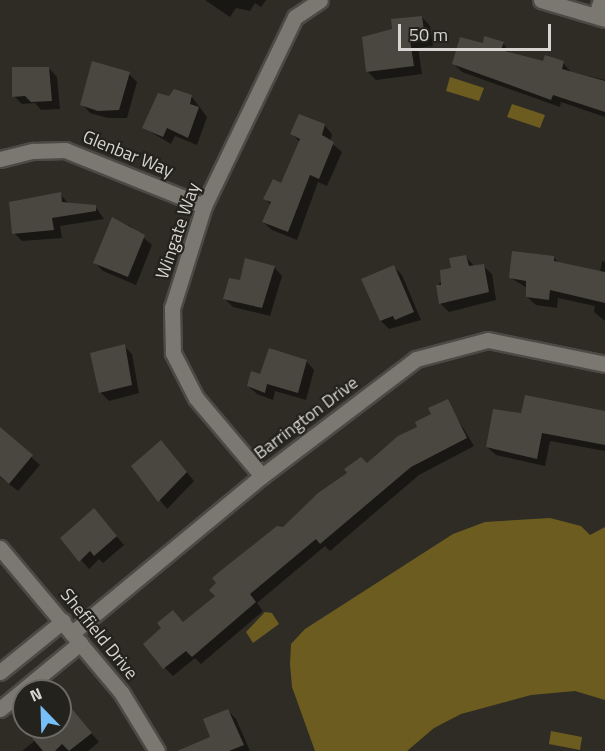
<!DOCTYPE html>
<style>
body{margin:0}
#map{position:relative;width:605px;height:751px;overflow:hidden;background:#2e2c25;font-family:"Titillium Web",sans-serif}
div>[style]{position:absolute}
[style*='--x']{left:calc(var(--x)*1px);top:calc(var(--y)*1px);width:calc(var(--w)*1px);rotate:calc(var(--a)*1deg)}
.water>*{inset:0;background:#6d5c20}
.shadow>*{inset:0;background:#0007}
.building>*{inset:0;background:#49473f}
.roads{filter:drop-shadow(2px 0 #4c4a45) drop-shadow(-2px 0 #4c4a45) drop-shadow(0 2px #4c4a45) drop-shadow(0 -2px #4c4a45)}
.minor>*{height:15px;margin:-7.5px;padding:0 7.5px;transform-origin:7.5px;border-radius:7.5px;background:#7a7870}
span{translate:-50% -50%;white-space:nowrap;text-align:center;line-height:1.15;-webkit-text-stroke:4.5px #24221c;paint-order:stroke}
.street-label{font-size:18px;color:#d7d5d1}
.north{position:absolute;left:12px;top:679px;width:60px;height:60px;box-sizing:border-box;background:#24221c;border:2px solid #6c6a64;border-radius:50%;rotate:337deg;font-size:16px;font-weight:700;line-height:24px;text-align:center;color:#d7d5d1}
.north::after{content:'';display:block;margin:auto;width:21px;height:27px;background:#77bff7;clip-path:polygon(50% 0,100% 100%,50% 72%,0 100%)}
.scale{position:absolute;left:398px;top:24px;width:153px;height:27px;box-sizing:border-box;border:3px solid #d7d5d1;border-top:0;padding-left:8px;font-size:18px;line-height:21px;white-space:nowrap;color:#d7d5d1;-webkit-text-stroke:4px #24221c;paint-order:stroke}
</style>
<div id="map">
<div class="water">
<div style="clip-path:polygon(450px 77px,484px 88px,479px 101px,446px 91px)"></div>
<div style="clip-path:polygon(512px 104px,545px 115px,540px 128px,507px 117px)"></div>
<div style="clip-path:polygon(550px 518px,581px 526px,590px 535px,605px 527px,605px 700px,575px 691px,531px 695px,461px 714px,434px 728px,407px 751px,315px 751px,292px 687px,290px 664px,291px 644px,305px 629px,453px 534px,485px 522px)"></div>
<div style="clip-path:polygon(265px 612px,272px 613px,279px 624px,253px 643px,246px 632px)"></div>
<div style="clip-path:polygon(551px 731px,582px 737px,580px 750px,549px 744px)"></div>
</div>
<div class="shadow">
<div style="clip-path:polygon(205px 0,266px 0,261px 7px,255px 3px,250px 11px,236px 8px,230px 17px)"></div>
<div style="clip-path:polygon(422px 17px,430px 26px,433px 46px,418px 48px,422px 74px,376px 80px,367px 71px,394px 30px)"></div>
<div style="clip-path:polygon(503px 43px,511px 54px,544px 63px,563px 63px,571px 72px,605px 80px,605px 117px,561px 102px,560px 107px,462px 72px,453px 63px,484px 45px)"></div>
<div style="clip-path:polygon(49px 68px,57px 77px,60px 109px,41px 110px,35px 103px,22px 104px,14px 96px)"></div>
<div style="clip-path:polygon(129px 74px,137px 82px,127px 118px,108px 118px,90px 113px,82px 104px)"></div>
<div style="clip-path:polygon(192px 97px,207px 117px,197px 145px,175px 136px,171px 144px,144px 128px,170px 98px)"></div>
<div style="clip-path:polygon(324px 125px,332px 134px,330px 142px,342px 152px,327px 186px,318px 182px,297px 240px,272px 230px,263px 222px,271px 205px,265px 198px,282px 185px,300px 142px,292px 134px)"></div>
<div style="clip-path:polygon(60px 194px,69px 204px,95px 206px,104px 219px,60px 226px,62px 238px,22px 241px,14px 233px)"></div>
<div style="clip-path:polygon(113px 219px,130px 226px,152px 245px,136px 285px,103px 271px,95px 263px)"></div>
<div style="clip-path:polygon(466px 257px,474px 266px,483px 266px,492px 274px,496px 300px,449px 312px,441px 304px,437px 286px)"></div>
<div style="clip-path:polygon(554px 258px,559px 263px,600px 272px,602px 261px,605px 262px,605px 321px,594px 312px,595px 306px,558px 298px,557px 308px,536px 305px,527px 297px,527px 288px,511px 278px)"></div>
<div style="clip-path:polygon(274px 267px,282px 276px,270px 316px,233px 307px,225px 299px,241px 281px)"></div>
<div style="clip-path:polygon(394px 267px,402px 275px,421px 320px,389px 329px,381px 321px)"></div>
<div style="clip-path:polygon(124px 346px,132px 354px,139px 393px,109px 401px,100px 392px)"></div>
<div style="clip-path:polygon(306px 361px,314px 370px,306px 400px,275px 391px,273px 400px,257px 394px,248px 386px,261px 376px)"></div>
<div style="clip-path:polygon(447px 401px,474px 446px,419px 475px,330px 551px,325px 546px,257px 603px,263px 611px,201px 664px,195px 658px,173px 676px,165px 668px,145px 644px,163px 628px,173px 612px,184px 623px,217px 596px,283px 528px,419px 428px)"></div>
<div style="clip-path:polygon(605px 413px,605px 451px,550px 441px,545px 466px,496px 455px,487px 447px,522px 414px)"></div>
<div style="clip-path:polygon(5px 433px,40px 465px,18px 491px,0 477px,0 440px)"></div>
<div style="clip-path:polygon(169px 450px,194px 481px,167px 509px,133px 466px)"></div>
<div style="clip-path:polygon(102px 519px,124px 545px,103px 563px,99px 559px,89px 569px,62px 538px)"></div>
<div style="clip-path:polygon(228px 711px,236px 719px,250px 751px,210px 751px,212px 738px)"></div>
<div style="clip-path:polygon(80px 720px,99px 742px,88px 751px,22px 751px,52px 727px,60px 727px,60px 721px)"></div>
</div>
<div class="building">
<div style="clip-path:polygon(422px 16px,425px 38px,410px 40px,414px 66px,366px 72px,362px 37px,392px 29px,391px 19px)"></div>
<div style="clip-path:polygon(484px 36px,504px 42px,501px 50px,543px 61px,545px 55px,564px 61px,562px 69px,605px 81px,605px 112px,553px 95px,551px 100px,452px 64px,460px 37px,483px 43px)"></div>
<div style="clip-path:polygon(92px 61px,130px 72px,119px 110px,98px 111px,80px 105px)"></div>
<div style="clip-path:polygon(12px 67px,49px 67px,52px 101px,31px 102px,25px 96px,12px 97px)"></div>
<div style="clip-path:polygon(174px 89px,192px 95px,190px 104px,199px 107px,188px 138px,167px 128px,163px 137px,142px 128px,158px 93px,169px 96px)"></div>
<div style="clip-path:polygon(299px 114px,325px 124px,322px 135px,334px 142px,319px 179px,310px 175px,288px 232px,262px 222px,271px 202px,263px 199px,273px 179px,281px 183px,300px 139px,290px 134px)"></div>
<div style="clip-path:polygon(61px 192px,62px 202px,96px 205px,96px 211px,52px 218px,54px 230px,12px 234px,9px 202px)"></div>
<div style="clip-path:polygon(112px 217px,145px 235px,128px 277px,93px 263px)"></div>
<div style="clip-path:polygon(512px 251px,554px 256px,554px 261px,605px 272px,605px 303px,550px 290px,549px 300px,526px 297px,526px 281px,509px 278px)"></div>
<div style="clip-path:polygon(466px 255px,469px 266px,484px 264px,489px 292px,439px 304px,436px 285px,441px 285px,440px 270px,451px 268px,449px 258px)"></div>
<div style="clip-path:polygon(245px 258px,275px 266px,262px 308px,223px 299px,229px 278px,240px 280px)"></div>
<div style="clip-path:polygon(394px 265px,414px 312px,395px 320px,393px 316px,380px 321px,361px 279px)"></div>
<div style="clip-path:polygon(125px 344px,132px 385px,99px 393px,90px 353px)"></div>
<div style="clip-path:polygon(269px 348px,307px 360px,298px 393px,267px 384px,265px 393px,247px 386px,251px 371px,260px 374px)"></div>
<div style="clip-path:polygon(525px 395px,605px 411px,605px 445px,542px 433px,537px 459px,486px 447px,493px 409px,521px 413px)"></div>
<div style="clip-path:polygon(448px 399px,467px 438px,411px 467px,320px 544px,316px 539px,250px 594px,256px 602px,192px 657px,186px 651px,163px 669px,143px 644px,161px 628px,157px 623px,173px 610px,183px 622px,215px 596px,209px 590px,216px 583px,212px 578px,229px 564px,277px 526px,283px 527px,318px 493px,347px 473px,344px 469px,361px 457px,367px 463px,398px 436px,417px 427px,415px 422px,431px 414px,428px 408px)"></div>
<div style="clip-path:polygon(0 427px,33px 455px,9px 484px,0 476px)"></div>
<div style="clip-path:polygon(161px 440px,187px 472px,158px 502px,131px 466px)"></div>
<div style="clip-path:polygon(94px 508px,117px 536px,94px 556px,90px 551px,79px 562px,60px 538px)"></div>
<div style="clip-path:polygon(72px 709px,92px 733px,69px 751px,62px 744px,55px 751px,43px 751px,32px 738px,45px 727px,60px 727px,60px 718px)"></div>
<div style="clip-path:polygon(228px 709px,244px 745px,229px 751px,177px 751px,210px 737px,203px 719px)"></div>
</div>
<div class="roads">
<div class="minor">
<div style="--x:541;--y:0;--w:67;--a:16.5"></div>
<div style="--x:596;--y:15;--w:16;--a:-72"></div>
<div style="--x:0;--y:159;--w:34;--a:-14"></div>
<div style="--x:33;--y:151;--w:32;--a:-2"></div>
<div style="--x:65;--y:150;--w:150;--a:21.9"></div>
<div style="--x:262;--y:476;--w:102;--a:-130.2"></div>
<div style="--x:196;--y:398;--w:51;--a:-117.1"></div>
<div style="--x:173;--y:353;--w:45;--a:-91.3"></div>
<div style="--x:172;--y:308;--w:107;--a:-72.6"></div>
<div style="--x:204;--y:206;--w:210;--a:-64.3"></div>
<div style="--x:295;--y:17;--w:30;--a:-34"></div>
<div style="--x:0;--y:548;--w:188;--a:50"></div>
<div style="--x:121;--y:692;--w:69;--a:58.6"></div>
<div style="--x:72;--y:633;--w:246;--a:-39.6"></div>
<div style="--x:262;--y:476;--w:193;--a:-37.2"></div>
<div style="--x:416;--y:359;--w:74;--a:-14.8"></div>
<div style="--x:488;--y:340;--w:119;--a:11.6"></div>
<div style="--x:0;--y:672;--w:81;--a:-39"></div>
<div style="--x:0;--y:709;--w:104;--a:-39.5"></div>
</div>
</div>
<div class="street-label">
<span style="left:128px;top:154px;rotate:22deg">Glenbar Way</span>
<span style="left:178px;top:231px;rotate:-71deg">Wingate Way</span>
<span style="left:306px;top:418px;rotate:-37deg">Barrington Drive</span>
<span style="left:99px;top:634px;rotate:51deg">Sheffield Drive</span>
</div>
<div class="north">N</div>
<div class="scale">50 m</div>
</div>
